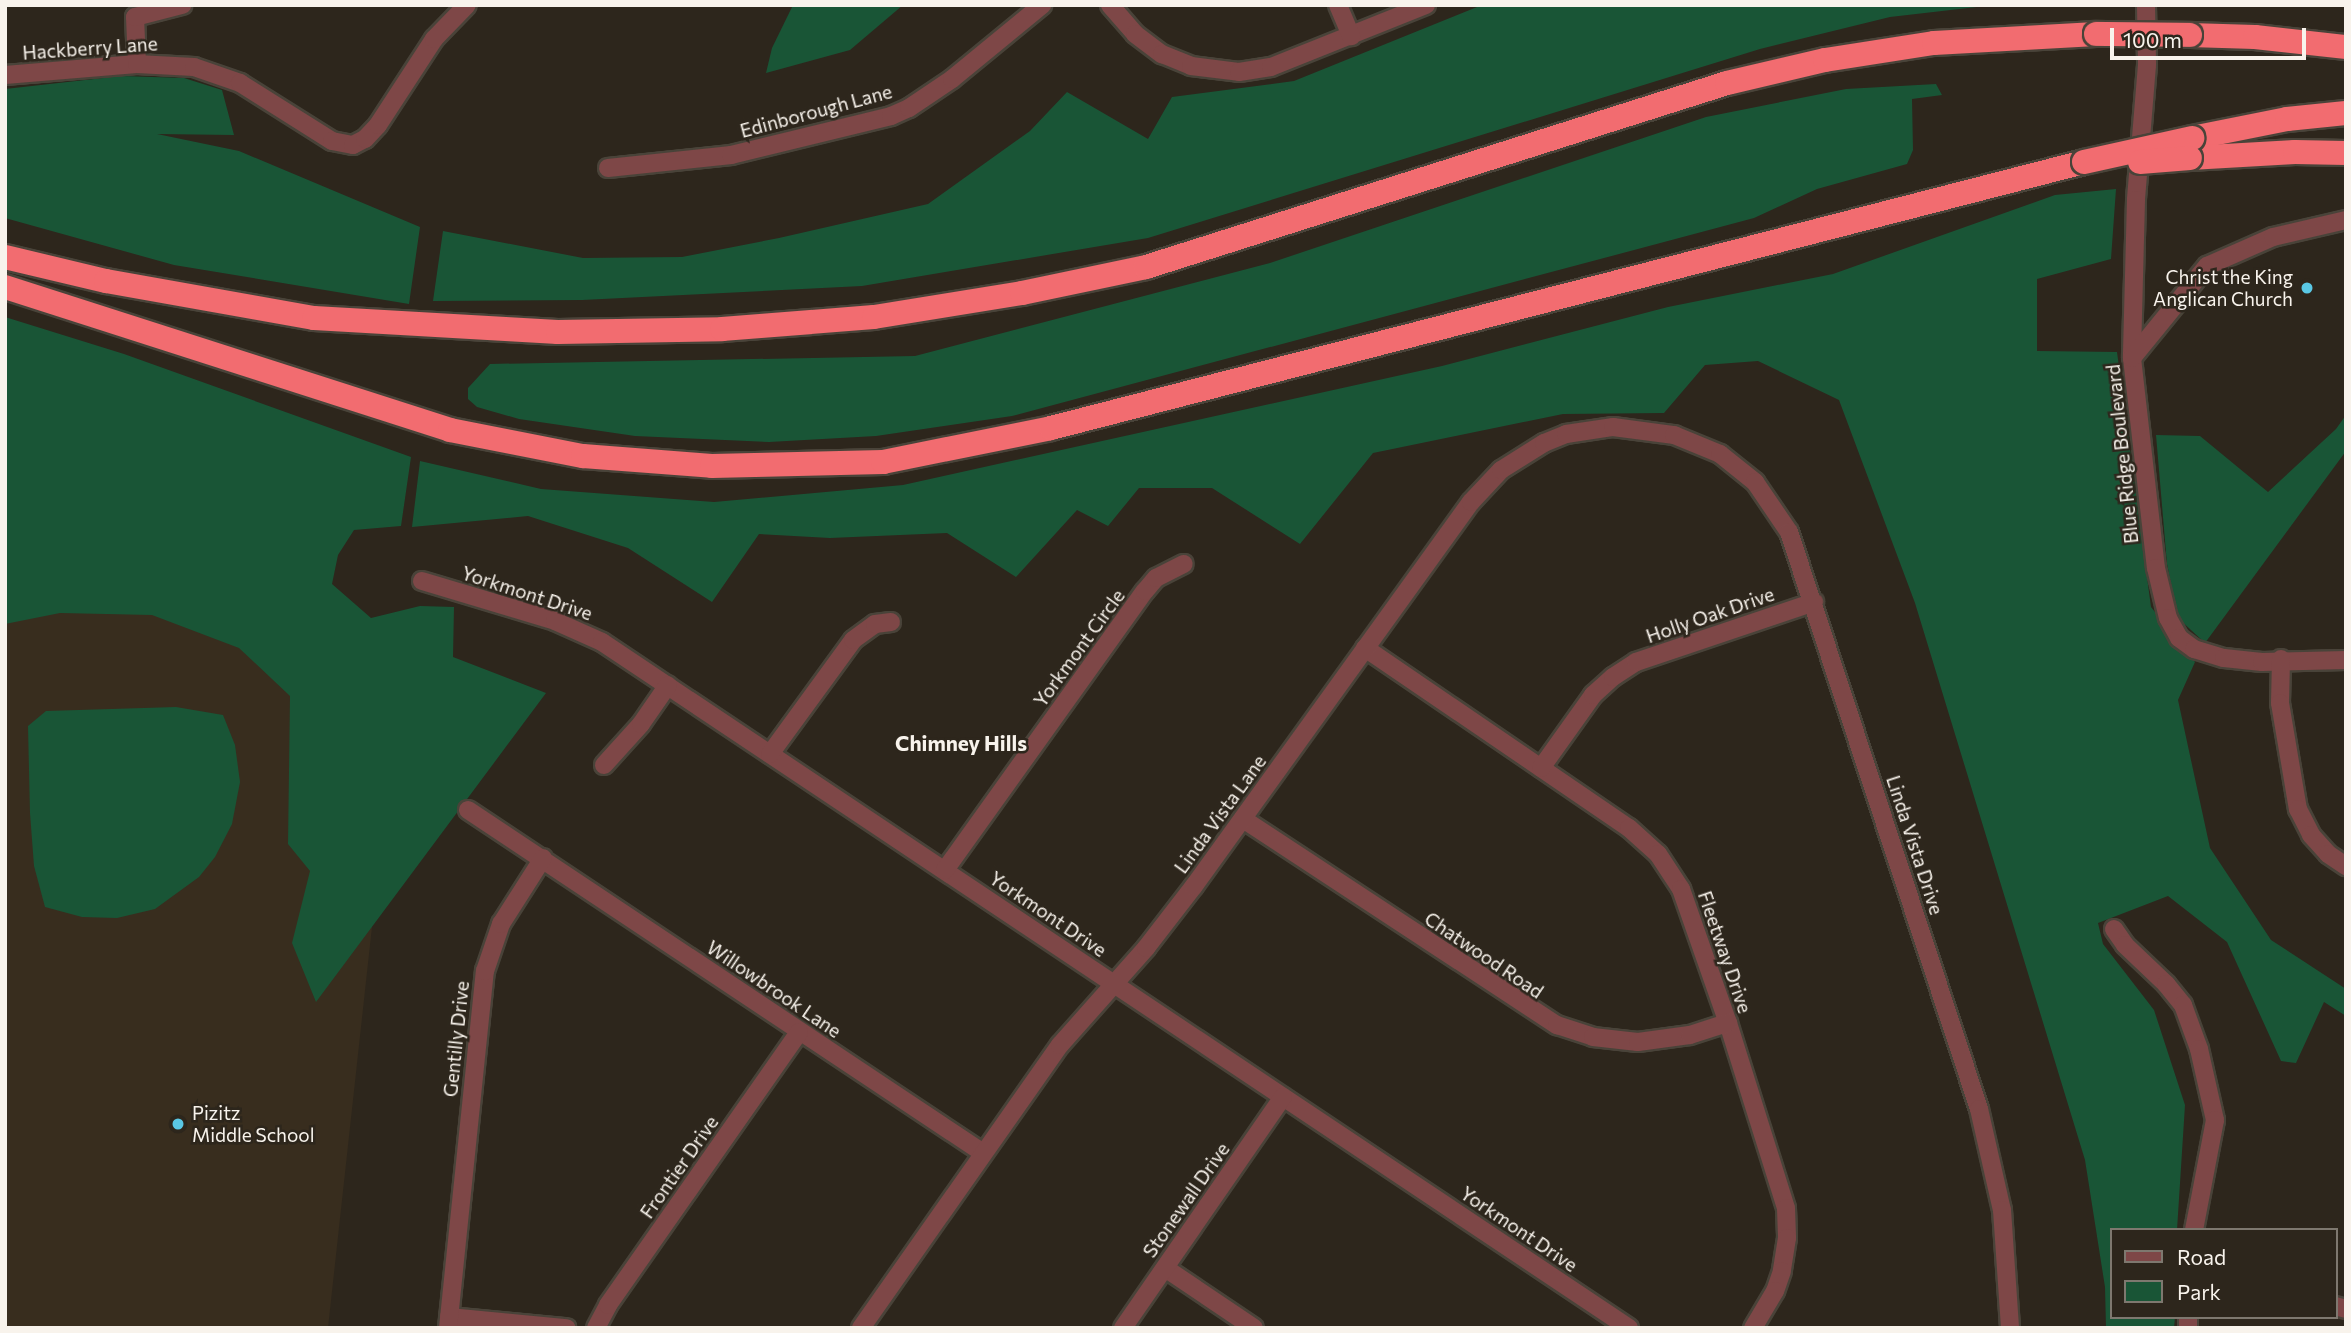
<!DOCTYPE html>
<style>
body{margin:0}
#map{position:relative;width:2351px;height:1333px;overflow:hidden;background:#2d261c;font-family:Commissioner,sans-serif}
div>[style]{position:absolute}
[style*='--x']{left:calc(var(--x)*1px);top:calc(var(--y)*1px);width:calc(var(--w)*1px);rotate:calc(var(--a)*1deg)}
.built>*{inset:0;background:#382d1e}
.green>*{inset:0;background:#195536}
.roads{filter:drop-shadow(2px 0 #494339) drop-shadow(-2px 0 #494339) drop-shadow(0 2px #494339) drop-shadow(0 -2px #494339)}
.minor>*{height:18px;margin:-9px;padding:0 9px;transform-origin:9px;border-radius:9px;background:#7e4747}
.highway>*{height:24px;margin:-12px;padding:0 12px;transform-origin:12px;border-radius:12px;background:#f26c70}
.bridges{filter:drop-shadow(2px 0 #494339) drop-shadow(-2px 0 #494339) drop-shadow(0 2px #494339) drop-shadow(0 -2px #494339)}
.highway-bridge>*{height:24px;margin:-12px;padding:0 12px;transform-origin:12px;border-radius:12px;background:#f26c70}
.dots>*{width:19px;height:19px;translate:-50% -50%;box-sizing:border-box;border:4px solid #2d261c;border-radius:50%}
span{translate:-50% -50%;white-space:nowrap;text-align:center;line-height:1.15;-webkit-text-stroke:5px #2d261c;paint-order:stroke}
.street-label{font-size:19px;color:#f8f3ec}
.poi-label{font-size:19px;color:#f8f3ec}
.right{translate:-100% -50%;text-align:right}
.left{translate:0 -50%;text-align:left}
.neighbourhood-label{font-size:21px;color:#f8f3ec;font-weight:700}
.frame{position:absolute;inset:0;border:7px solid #f8f3ec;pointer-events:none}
.legend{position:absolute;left:2110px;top:1228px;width:228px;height:91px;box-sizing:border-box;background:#2d261c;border:2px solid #7e786f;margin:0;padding:9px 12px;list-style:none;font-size:21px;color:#f8f3ec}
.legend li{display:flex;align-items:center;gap:14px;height:35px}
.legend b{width:35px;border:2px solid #7e786f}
.scale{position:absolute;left:2110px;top:28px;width:196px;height:32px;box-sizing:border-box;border:4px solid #f8f3ec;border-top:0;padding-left:9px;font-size:21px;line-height:24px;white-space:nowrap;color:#f8f3ec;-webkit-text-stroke:5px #2d261c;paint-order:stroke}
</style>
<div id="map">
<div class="built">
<div style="clip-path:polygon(157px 585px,398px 690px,328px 1328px,5px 1328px,5px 602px)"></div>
</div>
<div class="green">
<div style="clip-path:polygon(793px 5px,903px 5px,850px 50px,766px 73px,772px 48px)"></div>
<div style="clip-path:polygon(1482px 5px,1994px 5px,1890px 17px,1760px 49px,1148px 238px,862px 286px,582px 300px,433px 301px,443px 231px,583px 258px,682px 257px,779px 238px,928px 204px,1030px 131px,1067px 92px,1148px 139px,1172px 97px,1294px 81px)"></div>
<div style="clip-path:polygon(121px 76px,184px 78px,222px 90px,234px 135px,157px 134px,239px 151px,420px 227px,409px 304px,174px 265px,5px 218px,5px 89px)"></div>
<div style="clip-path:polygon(1936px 84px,1942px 95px,1912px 99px,1913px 150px,1907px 164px,1817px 189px,1754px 218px,1012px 416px,876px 436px,769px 442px,635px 436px,519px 419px,477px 407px,468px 399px,468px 388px,490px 364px,915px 356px,1270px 263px,1706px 117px,1846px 89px)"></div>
<div style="clip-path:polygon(2116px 189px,2111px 259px,2037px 279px,2037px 351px,2117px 352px,2151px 607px,2195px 662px,2178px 700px,2210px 848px,2271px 940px,2346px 989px,2346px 1016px,2324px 1002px,2296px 1063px,2281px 1061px,2227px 942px,2168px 896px,2098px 923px,2103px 944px,2154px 1010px,2185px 1105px,2177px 1230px,2111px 1230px,2111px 1317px,2175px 1317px,2174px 1328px,2106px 1328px,2105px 1287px,2085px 1160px,1915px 603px,1839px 400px,1758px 361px,1705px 365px,1664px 413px,1563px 414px,1373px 453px,1300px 544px,1212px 488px,1139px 488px,1108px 526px,1077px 510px,1016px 577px,947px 533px,830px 538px,759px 534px,712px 602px,628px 548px,528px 516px,412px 527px,420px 461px,541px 489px,714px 502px,903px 485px,1442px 366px,1668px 307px,1833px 274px,2055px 195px)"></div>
<div style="clip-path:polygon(5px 317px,124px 354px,411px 457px,401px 526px,354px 530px,338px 555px,332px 584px,371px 618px,420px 606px,454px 607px,453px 657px,546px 693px,316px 1002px,292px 943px,310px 871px,288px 844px,290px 696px,239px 648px,152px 615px,60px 613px,5px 624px)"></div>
<div style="clip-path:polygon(2346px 415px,2346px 451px,2205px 643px,2178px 618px,2167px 564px,2156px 435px,2200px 436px,2268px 492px,2336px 429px)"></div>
<div style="clip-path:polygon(176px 707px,223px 715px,235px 745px,240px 782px,232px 824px,215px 857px,199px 877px,155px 909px,117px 918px,82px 917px,45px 907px,34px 866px,30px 813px,28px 726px,46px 711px)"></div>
</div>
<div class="roads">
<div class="minor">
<div style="--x:1110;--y:5;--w:38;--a:49"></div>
<div style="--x:1135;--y:34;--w:34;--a:37"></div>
<div style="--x:1162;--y:54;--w:31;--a:22"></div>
<div style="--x:1191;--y:66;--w:48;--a:7.1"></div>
<div style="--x:1239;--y:72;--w:32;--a:-9"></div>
<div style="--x:1271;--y:67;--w:167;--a:-21.8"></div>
<div style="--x:1338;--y:5;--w:34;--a:67"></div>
<div style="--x:2146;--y:5;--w:60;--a:89"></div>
<div style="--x:2147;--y:65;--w:135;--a:94.7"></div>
<div style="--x:2136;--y:200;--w:158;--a:91.5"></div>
<div style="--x:2132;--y:358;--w:211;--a:83.5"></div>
<div style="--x:2156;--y:568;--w:51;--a:76.5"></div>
<div style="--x:2168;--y:618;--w:23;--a:61"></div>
<div style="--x:2179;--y:638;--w:19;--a:36"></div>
<div style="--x:2194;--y:649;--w:31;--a:17"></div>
<div style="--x:2224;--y:658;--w:38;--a:6"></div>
<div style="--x:2262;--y:662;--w:84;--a:-1.4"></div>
<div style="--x:137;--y:64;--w:47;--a:-92.4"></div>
<div style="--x:135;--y:17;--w:49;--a:-14.3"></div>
<div style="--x:5;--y:75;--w:132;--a:-4.8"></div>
<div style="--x:137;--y:64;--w:57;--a:3"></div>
<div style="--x:194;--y:67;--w:49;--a:19.2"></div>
<div style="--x:240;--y:83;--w:109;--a:32.2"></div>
<div style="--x:332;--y:141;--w:21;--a:11"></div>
<div style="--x:353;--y:145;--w:13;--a:-27"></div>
<div style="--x:365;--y:139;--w:19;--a:-47"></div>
<div style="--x:378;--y:125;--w:103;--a:-56.9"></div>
<div style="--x:434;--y:39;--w:47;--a:-45.9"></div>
<div style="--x:608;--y:168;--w:124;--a:-6"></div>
<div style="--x:731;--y:155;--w:165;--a:-13.7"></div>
<div style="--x:891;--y:116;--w:20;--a:-24"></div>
<div style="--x:909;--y:108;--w:52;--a:-34"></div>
<div style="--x:952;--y:79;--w:117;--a:-39.4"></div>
<div style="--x:2132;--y:358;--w:119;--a:-50.8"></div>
<div style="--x:2207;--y:266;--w:72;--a:-23.7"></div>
<div style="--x:2273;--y:237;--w:75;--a:-13.1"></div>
<div style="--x:422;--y:581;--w:139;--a:16.7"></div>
<div style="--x:555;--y:621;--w:51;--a:24.1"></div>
<div style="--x:602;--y:642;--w:1235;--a:33.74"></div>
<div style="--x:1365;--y:648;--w:320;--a:34.3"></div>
<div style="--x:1629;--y:828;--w:39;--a:42"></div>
<div style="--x:1658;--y:854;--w:42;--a:56.7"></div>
<div style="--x:1681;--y:889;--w:142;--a:70.7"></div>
<div style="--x:1728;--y:1023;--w:194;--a:72.6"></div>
<div style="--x:1786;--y:1208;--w:30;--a:88"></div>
<div style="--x:1787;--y:1238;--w:33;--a:99"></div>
<div style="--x:1782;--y:1271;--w:21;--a:109"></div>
<div style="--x:1775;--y:1291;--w:43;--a:120.7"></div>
<div style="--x:2281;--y:659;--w:44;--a:91.3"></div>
<div style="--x:2280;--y:703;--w:108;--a:80.4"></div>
<div style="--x:2298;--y:809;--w:29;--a:63"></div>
<div style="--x:2311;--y:835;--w:25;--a:48"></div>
<div style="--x:2328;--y:854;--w:22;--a:34"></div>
<div style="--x:770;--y:754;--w:141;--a:-53.9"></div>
<div style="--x:853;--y:640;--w:27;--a:-36"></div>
<div style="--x:875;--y:624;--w:16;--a:-7"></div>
<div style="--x:604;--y:765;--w:55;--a:-47.9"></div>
<div style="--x:641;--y:724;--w:47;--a:-55.3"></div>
<div style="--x:1541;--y:768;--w:90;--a:-54.5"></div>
<div style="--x:1593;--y:695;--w:27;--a:-42"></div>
<div style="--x:1613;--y:677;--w:27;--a:-33"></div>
<div style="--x:1636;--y:662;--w:188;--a:-18.6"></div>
<div style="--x:468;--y:810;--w:619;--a:33.66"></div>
<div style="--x:1243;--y:819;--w:376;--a:33.3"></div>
<div style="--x:1557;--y:1025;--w:38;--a:18"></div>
<div style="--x:1593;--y:1037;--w:45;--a:6.3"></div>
<div style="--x:1638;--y:1042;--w:52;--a:-7.7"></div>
<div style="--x:1690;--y:1035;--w:40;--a:-18"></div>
<div style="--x:945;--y:870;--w:343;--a:-54.4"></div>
<div style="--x:1145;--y:591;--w:17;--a:-50"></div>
<div style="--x:1156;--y:578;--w:31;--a:-27"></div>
<div style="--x:2114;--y:929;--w:19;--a:55"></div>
<div style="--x:2125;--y:945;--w:57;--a:43.6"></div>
<div style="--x:2166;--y:984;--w:27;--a:51"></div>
<div style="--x:2183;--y:1005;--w:47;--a:70"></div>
<div style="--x:2199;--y:1049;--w:73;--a:77.3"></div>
<div style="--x:2215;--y:1120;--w:112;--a:100.8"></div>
<div style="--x:1165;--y:1268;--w:107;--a:34"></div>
<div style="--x:2335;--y:1306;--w:11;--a:15"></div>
<div style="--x:449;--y:1317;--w:118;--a:5.4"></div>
<div style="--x:448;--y:1328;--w:359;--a:-84.1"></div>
<div style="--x:485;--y:971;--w:50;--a:-71.2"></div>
<div style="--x:501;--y:924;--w:78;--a:-57.5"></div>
<div style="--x:596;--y:1328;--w:26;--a:-62"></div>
<div style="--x:608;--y:1305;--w:333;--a:-55"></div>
<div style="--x:861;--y:1328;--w:346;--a:-54.9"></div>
<div style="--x:1060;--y:1045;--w:130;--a:-48.4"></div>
<div style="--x:1146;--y:948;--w:78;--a:-52.3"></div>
<div style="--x:1194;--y:886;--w:473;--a:-54.2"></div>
<div style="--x:1471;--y:502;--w:44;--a:-46.8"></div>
<div style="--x:1501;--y:470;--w:51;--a:-32.1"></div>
<div style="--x:1544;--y:443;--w:24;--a:-22"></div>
<div style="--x:1566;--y:434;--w:48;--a:-8.5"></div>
<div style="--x:1613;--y:427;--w:62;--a:7.5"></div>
<div style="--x:1674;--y:435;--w:50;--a:22.4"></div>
<div style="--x:1720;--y:454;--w:45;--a:38.7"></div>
<div style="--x:1755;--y:482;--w:60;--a:55.8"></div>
<div style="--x:1789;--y:532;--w:607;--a:71.77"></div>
<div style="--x:1979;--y:1109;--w:104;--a:77.2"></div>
<div style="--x:2002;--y:1210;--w:118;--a:86.1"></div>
<div style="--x:1123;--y:1328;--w:281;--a:-55.3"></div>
<div style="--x:2188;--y:1328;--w:11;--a:-90"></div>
</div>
<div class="highway">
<div style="--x:2190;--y:35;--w:65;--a:1.8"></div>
<div style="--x:2255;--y:37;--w:92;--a:6.3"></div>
<div style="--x:2192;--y:138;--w:97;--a:-11.3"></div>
<div style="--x:2287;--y:119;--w:59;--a:-5.8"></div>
<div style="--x:2190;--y:158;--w:105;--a:-3.3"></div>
<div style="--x:2295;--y:152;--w:51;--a:1.1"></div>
<div style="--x:5;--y:257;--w:104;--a:13.4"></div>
<div style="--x:106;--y:281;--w:211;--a:10.1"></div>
<div style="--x:314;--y:318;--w:244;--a:3.3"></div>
<div style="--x:558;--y:332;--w:164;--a:-1"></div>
<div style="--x:722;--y:329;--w:152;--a:-4.5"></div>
<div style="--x:874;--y:317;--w:150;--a:-9.2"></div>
<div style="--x:1022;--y:293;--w:127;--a:-11.8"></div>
<div style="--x:1146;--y:267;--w:609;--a:-17.57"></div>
<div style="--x:1727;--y:83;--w:101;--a:-13.2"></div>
<div style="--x:1825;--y:60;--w:110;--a:-8.9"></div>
<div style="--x:1934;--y:43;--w:162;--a:-3.2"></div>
<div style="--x:5;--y:287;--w:467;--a:17.8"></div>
<div style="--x:450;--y:430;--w:136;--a:11.1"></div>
<div style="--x:583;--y:456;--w:129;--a:4.4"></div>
<div style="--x:712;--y:466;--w:171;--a:-1.3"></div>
<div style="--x:883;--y:462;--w:171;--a:-11.4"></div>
<div style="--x:1051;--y:428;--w:1067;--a:-14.44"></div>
</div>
</div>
<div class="bridges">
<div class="highway-bridge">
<div style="--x:2096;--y:34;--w:94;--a:0.6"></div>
<div style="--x:2084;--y:162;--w:111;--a:-12.5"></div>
<div style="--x:2140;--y:162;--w:50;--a:-4.6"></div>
</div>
</div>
<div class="dots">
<div style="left:2307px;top:288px;background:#5ac8e5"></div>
<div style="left:178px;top:1124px;background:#5ac8e5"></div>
</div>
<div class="street-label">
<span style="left:90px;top:48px;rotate:-4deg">Hackberry Lane</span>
<span style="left:816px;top:111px;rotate:-15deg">Edinborough Lane</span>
<span style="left:2122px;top:454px;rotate:-96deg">Blue Ridge Boulevard</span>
<span style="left:527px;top:593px;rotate:18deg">Yorkmont Drive</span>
<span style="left:1710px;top:615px;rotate:-19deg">Holly Oak Drive</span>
<span style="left:1079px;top:648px;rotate:-54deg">Yorkmont Circle</span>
<span style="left:1220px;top:814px;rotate:-54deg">Linda Vista Lane</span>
<span style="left:1915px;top:845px;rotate:72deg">Linda Vista Drive</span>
<span style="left:1048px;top:914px;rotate:34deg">Yorkmont Drive</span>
<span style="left:1725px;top:952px;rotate:71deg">Fleetway Drive</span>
<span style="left:1484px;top:955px;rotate:34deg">Chatwood Road</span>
<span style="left:774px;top:989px;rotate:34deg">Willowbrook Lane</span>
<span style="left:456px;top:1039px;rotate:-84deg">Gentilly Drive</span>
<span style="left:679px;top:1167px;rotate:-55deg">Frontier Drive</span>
<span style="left:1186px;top:1200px;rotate:-55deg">Stonewall Drive</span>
<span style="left:1519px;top:1229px;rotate:34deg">Yorkmont Drive</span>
</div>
<div class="poi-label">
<span class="right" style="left:2293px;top:288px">Christ the King<br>Anglican Church</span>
<span class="left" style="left:192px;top:1124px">Pizitz<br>Middle School</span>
</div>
<div class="neighbourhood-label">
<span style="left:961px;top:743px">Chimney Hills</span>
</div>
<div class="frame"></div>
<ul class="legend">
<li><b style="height:9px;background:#7e4747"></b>Road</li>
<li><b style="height:19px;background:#195536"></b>Park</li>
</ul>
<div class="scale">100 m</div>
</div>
